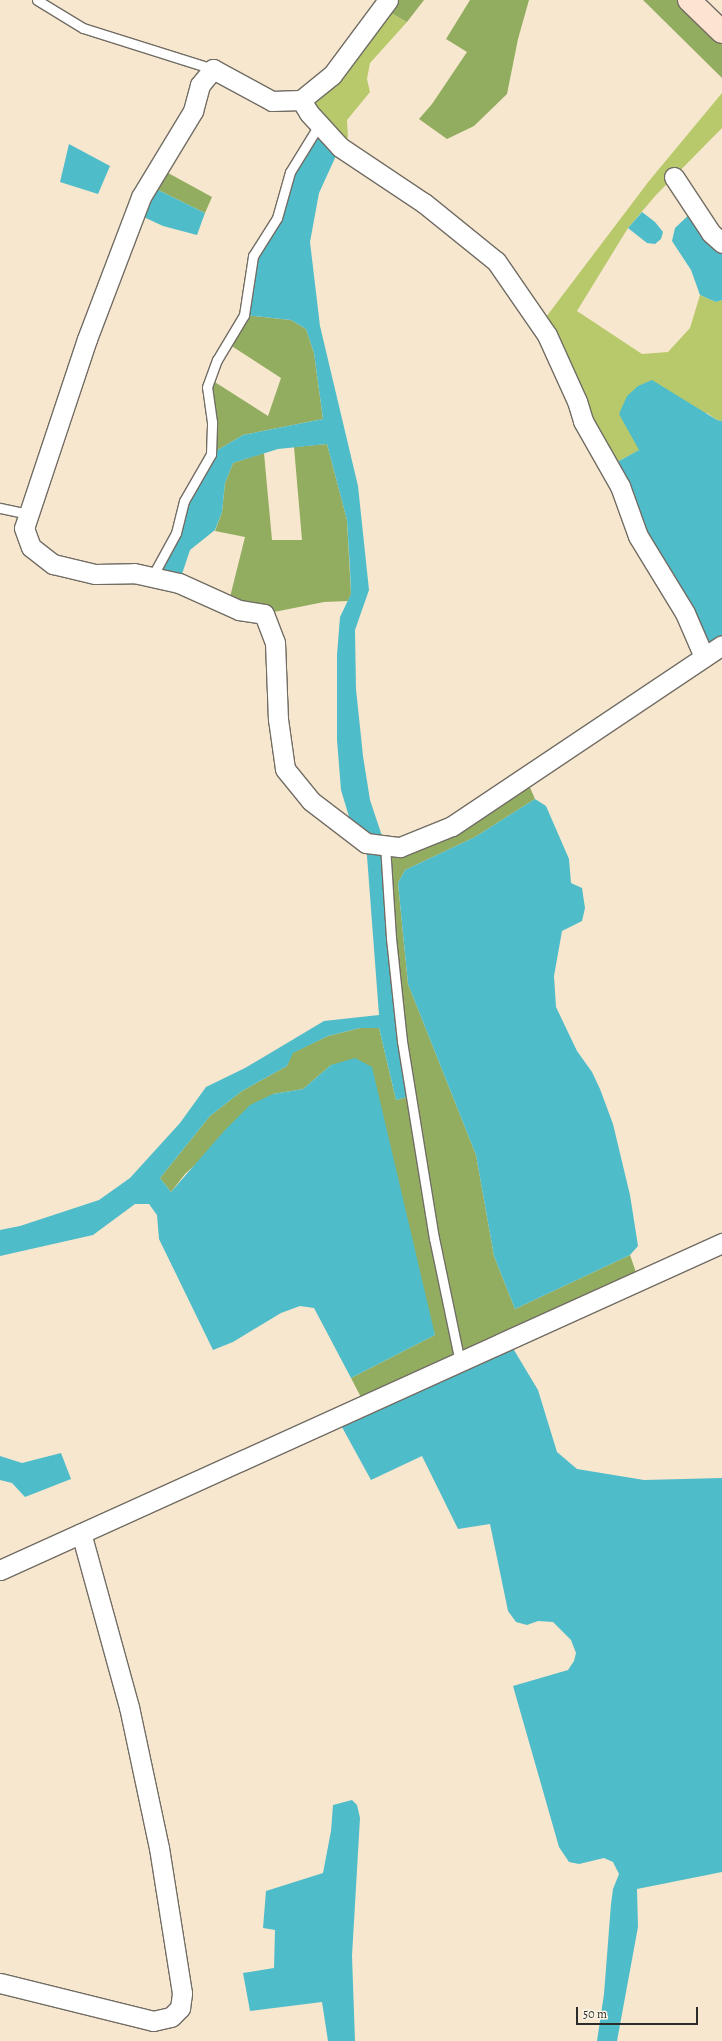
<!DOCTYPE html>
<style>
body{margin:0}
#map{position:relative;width:722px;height:2041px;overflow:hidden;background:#f7e7cf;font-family:Alegreya,serif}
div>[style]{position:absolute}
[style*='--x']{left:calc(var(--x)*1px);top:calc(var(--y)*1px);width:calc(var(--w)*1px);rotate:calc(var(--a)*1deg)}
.green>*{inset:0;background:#b8c96c}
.forest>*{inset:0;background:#92ad60}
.water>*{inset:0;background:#4fbcc9}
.roads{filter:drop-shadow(1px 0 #726d64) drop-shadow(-1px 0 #726d64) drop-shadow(0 1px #726d64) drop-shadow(0 -1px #726d64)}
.service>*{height:9px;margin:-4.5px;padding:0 4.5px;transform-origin:4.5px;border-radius:4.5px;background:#fff}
.minor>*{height:19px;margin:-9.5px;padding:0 9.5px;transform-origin:9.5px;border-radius:9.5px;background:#fff}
.secondary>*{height:22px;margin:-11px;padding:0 11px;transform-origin:11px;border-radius:11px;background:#fde4d0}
span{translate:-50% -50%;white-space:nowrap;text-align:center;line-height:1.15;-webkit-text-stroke:4px #fcf5e5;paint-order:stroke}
.scale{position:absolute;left:576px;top:2007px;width:122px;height:18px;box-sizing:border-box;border:2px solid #2b2b2b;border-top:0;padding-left:5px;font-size:12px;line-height:14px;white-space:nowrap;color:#2b2b2b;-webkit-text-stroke:3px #fcf5e5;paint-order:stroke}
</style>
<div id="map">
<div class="green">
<div style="clip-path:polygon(382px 8px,407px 22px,370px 63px,367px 79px,370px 92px,347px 120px,348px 137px,340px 147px,301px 100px)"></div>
<div style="clip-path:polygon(722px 93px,722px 128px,656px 195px,628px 228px,577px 311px,642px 354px,668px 352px,690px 328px,700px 295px,716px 302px,722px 300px,722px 421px,717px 420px,707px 413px,608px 467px,540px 325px,649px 181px)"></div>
</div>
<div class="forest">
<div style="clip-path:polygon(388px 0,424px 0,407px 22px,382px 8px)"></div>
<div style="clip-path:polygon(470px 0,529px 0,518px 39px,507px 94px,474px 126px,447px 139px,419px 119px,432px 104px,467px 52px,446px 39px)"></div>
<div style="clip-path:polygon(643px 0,696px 0,722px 25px,722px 78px)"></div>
<div style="clip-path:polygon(159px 168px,212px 197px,205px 213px,148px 185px)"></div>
<div style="clip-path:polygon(244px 315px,291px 320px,306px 329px,314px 353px,323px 419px,243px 435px,211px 454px,210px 379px,268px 416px,281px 378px,227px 343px)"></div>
<div style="clip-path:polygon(327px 444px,347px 520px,351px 594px,348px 601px,324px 602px,264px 614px,228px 605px,245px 537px,215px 531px,222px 512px,225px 483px,233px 463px,264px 453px,272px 540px,302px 540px,294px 447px)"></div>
<div style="clip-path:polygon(525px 776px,535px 799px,475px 837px,405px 870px,398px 883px,408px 984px,476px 1155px,494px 1256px,515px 1309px,630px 1255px,639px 1281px,365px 1405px,351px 1378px,435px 1335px,331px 1065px,303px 1089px,273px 1094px,185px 1174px,171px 1192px,160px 1178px,210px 1116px,242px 1091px,287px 1066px,292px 1053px,328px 1036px,360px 1028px,379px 1028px,396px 1100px,411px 1096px,385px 845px,400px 847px)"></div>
</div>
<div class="water">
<div style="clip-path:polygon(319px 125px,340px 147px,319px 193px,310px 242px,320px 326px,358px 486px,369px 590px,355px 630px,356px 689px,363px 756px,370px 800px,385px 845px,411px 1096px,396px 1100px,379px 1028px,360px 1028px,328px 1036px,293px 1053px,287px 1066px,242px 1091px,210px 1116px,160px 1178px,171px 1192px,225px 1130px,250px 1105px,273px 1094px,303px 1089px,331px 1065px,355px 1058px,372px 1067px,435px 1335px,351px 1378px,314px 1308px,300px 1306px,281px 1313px,233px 1342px,213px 1350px,159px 1239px,157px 1215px,149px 1204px,135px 1204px,93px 1235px,0 1256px,0 1230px,20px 1226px,99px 1200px,130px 1178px,180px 1123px,206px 1087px,245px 1068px,324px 1021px,379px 1015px,366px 843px,350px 820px,341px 790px,337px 740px,337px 655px,340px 617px,351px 594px,350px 570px,347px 520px,327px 444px,278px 449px,233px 463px,225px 483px,222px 512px,215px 530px,190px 550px,179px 583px,152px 577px,176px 533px,184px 501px,211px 454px,243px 435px,323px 419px,314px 353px,306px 329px,291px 320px,244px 315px,253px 256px,277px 218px,290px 172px)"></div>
<div style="clip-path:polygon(69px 144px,110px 166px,98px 194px,60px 182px)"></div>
<div style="clip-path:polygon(148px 185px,205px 213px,197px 235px,163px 226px,135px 213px)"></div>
<div style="clip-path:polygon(695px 209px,722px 243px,722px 300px,716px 302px,700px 295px,691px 270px,672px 241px,675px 228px)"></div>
<div style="clip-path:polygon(642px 212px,655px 222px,663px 232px,661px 239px,655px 244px,647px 243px,628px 228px)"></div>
<div style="clip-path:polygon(652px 380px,717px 420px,722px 421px,722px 645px,704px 657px,608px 467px,639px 450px,619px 414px,627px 396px,638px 386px)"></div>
<div style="clip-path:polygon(535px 799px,546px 806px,569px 859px,571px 883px,582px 888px,585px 908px,582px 921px,562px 931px,554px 976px,556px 1007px,577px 1051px,592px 1072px,600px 1089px,613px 1124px,630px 1195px,638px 1246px,630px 1255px,515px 1309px,494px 1256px,476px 1155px,408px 984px,398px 883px,405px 870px,475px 837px)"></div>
<div style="clip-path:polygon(508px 1340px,538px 1390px,557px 1452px,577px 1469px,644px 1480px,722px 1478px,722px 1872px,637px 1889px,638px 1927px,617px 2041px,597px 2041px,604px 1994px,611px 1904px,613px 1889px,619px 1874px,613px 1862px,604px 1858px,579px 1864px,569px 1862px,559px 1847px,513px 1686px,568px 1670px,574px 1661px,576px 1653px,571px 1640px,553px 1622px,538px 1621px,527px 1625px,516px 1622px,508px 1611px,490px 1524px,458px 1529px,422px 1456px,371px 1480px,337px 1418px)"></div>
<div style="clip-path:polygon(61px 1453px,71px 1479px,25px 1497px,12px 1483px,0 1480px,0 1456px,22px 1463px)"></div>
<div style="clip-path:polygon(352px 1800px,357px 1805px,360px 1818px,352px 1956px,355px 2041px,328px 2041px,322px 2002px,250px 2011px,243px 1973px,274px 1968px,275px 1930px,263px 1928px,266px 1891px,323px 1873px,331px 1831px,333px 1805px)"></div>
</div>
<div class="roads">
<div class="service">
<div style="--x:37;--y:0;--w:54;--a:31.3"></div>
<div style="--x:83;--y:28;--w:136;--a:17.5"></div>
<div style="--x:0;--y:508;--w:30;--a:12"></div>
<div style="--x:152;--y:577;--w:50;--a:-61.4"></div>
<div style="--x:176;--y:533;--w:33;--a:-76"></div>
<div style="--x:184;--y:501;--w:54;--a:-60.1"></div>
<div style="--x:211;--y:454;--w:32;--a:-88"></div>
<div style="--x:212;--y:422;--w:35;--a:-98"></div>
<div style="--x:207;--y:387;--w:29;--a:-70"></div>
<div style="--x:217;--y:360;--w:52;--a:-59"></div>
<div style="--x:244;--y:315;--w:60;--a:-81.3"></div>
<div style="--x:253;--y:256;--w:45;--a:-57.7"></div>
<div style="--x:277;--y:218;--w:48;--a:-74.2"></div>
<div style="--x:290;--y:172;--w:55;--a:-58.3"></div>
<div style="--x:385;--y:845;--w:93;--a:86.3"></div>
<div style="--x:391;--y:938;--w:104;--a:83.9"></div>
<div style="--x:402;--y:1041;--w:200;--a:80.8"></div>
<div style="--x:434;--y:1238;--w:127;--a:78.2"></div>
</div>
<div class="minor">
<div style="--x:388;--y:0;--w:94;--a:126.7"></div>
<div style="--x:332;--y:75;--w:40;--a:141"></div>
<div style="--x:301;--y:100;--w:29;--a:178"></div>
<div style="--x:272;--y:101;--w:67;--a:-151.5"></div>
<div style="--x:213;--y:69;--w:21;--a:129"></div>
<div style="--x:200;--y:85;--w:27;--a:105"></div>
<div style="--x:193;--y:111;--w:100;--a:121.2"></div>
<div style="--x:141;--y:197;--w:152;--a:110.8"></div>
<div style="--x:87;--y:339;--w:199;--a:108.4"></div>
<div style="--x:24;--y:528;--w:20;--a:70"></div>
<div style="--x:31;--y:547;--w:28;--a:38"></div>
<div style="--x:53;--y:564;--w:43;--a:13.4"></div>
<div style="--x:95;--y:574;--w:39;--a:-1"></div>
<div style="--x:134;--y:573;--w:46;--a:12.5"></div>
<div style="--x:179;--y:583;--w:66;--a:24.2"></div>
<div style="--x:239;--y:610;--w:25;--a:9"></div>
<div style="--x:264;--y:614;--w:30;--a:69"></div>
<div style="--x:275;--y:642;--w:77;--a:87.8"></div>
<div style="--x:278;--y:719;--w:50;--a:82"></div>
<div style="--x:285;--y:769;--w:41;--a:50.9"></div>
<div style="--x:311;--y:801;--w:69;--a:37.4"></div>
<div style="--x:366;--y:843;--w:34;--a:7"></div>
<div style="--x:400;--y:847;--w:56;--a:-22"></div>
<div style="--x:452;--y:826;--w:325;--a:-33.8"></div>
<div style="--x:301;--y:100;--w:15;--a:58"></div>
<div style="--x:309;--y:113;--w:46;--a:47.6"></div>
<div style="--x:340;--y:147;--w:101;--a:33.7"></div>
<div style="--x:424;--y:203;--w:92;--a:38.9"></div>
<div style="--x:496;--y:261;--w:90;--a:55.4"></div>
<div style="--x:547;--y:335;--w:72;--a:65.6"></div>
<div style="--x:577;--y:401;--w:21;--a:73"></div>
<div style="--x:583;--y:421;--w:75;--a:60.4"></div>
<div style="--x:620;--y:486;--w:53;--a:70.2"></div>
<div style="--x:638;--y:536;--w:90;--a:58.6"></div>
<div style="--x:685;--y:613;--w:48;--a:66.6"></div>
<div style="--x:674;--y:177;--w:67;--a:56.5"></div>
<div style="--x:711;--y:233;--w:15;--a:42"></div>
<div style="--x:0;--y:1570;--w:793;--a:-24.37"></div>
<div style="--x:0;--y:1983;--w:158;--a:13.9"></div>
<div style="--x:153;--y:2021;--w:18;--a:-13"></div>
<div style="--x:171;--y:2017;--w:13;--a:-45"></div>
<div style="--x:180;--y:2008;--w:15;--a:-82"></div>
<div style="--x:182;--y:1993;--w:147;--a:-99"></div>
<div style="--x:159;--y:1848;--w:144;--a:-102"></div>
<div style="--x:129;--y:1707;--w:180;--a:-105.4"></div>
</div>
<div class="secondary">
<div style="--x:689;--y:0;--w:46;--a:44.1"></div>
</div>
</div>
<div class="scale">50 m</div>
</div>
